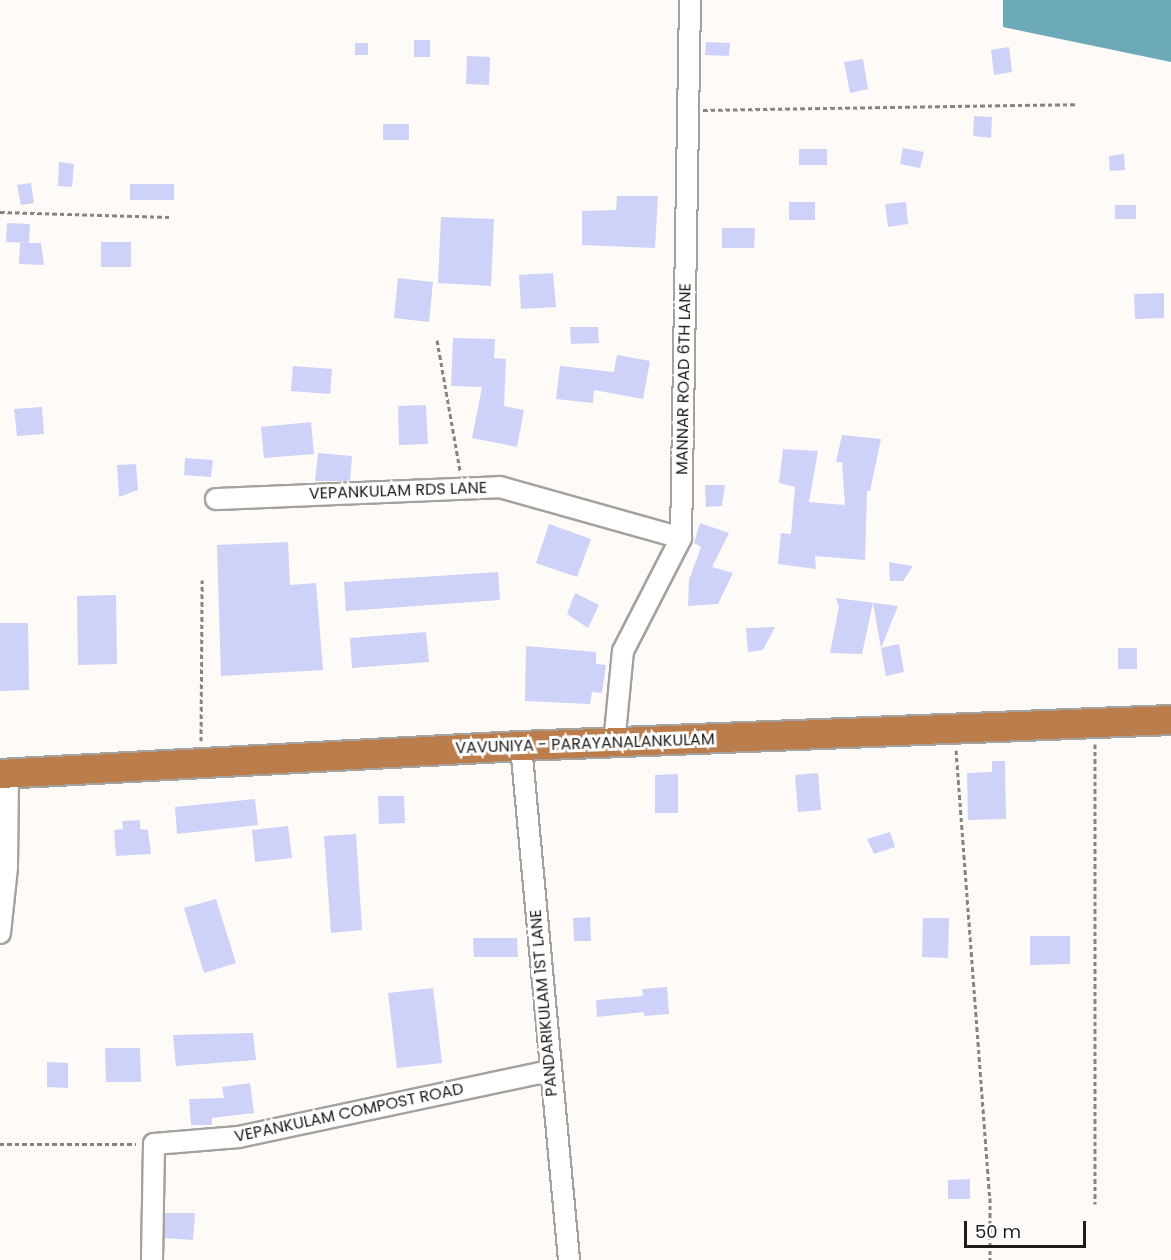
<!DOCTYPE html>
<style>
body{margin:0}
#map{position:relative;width:1171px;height:1260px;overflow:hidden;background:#fefaf7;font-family:Poppins,sans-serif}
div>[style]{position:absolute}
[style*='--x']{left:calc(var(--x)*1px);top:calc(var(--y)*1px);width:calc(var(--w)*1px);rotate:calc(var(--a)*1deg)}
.water>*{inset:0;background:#6caab7}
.building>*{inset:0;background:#ced2f8}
.path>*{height:3px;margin-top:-1.5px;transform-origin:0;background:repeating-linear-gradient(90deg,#868481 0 4.5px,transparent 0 7.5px)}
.roads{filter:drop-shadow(2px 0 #a5a29e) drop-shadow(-2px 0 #a5a29e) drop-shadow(0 2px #a5a29e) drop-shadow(0 -2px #a5a29e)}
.minor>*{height:20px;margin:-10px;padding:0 10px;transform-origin:10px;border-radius:10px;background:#fff}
.highway>*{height:28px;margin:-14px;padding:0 14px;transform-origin:14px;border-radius:14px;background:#bc7d4c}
span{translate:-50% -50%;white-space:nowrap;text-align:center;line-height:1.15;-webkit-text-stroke:6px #fff;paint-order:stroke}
.street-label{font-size:16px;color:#1d1c1a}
.scale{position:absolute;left:964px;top:1221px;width:122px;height:27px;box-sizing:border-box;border:3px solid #1d1c1a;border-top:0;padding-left:8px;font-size:18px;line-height:21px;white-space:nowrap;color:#1d1c1a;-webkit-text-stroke:4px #fff;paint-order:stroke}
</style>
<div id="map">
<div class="water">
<div style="clip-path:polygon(1003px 0,1171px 0,1171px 62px,1003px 27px)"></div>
</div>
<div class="building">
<div style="clip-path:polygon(414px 40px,430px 40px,430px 57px,414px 57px)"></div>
<div style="clip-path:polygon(706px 42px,730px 43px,729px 56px,705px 55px)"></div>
<div style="clip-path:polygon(355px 43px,368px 43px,368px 55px,355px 55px)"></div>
<div style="clip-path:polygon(1009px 47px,1012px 72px,994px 75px,991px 50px)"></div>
<div style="clip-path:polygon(467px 56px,490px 57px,489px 85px,466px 84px)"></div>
<div style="clip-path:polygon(863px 59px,868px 89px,850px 93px,844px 62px)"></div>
<div style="clip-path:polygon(974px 116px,992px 117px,991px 138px,973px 136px)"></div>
<div style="clip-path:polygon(383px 124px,409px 124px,409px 140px,383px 140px)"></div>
<div style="clip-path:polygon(903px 148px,924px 152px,920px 168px,900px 164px)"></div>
<div style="clip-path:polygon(799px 149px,827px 149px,827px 165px,799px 165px)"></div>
<div style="clip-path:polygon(1124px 154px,1125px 170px,1110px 171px,1109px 156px)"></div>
<div style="clip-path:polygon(59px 162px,74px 164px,72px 187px,58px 186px)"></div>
<div style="clip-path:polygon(31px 183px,34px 203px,21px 205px,17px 185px)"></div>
<div style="clip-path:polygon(130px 184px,174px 184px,174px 200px,130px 200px)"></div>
<div style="clip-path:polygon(617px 196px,658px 196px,655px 248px,582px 245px,582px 211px,616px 210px)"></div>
<div style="clip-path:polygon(789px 202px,815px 202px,815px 220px,789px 220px)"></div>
<div style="clip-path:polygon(906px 202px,908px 224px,888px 227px,885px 204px)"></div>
<div style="clip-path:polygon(1115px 205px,1136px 205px,1136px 219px,1115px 219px)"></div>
<div style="clip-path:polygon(441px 217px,494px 219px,491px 286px,438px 283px)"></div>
<div style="clip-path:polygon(7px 223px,30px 224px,29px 243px,6px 242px)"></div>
<div style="clip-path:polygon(722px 228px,755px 228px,754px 248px,722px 248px)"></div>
<div style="clip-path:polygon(101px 242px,131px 242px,131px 267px,101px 267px)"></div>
<div style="clip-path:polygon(20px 243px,41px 243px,44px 265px,19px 264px)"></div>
<div style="clip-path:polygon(553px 273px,556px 307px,521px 309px,519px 275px)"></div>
<div style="clip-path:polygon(398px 278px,433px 282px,429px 322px,394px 318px)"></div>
<div style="clip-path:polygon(1164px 293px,1164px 318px,1135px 319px,1134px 294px)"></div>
<div style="clip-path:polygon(570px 327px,598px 327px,599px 343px,571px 344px)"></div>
<div style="clip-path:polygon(453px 338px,495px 339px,494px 358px,506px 359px,504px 406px,524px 410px,517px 447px,472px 438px,482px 387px,451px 386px)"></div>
<div style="clip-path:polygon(617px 355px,650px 361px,643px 399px,594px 390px,593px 403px,556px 399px,560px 366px,614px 372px)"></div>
<div style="clip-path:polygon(293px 366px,332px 369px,330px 394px,291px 391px)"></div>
<div style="clip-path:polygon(426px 405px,428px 444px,399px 445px,398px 406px)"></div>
<div style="clip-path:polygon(42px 407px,44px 434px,17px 436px,14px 409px)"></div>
<div style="clip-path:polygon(311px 422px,314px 454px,264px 458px,261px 427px)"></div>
<div style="clip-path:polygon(842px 435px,881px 439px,870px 491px,867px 491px,865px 560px,815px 556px,816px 569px,778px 564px,781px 533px,791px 534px,795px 487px,779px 483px,783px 449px,818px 451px,809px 502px,845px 505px,842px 462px,836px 462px)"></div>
<div style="clip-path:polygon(318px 453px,352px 456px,350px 481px,315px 481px)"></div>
<div style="clip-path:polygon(185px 458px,213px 460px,211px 477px,184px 475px)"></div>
<div style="clip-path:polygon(136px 464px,138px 490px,119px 497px,117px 465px)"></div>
<div style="clip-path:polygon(705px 485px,725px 485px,722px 506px,706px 507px)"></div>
<div style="clip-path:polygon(700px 523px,729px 533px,712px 567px,733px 573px,718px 604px,688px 606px,689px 580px,701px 547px,694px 543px)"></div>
<div style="clip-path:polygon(549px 524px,591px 539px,577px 577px,536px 563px)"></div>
<div style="clip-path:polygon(288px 542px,290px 585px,316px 583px,323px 670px,221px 676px,217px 545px)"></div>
<div style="clip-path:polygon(889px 562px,913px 566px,903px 581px,890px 581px)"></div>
<div style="clip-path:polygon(498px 572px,500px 600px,346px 611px,344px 582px)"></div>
<div style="clip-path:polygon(575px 593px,599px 605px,588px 628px,567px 614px)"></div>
<div style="clip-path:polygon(116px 595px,117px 664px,78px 665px,77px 596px)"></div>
<div style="clip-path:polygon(836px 598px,898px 606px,881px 648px,873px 603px,862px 654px,830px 653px,839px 607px)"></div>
<div style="clip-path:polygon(0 623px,28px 623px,29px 690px,0 691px)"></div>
<div style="clip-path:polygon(775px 627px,763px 650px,748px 652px,746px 628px)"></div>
<div style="clip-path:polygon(426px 632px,429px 662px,352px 668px,350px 638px)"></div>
<div style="clip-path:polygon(899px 644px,904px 672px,886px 676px,881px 648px)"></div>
<div style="clip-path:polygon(526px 646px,596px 652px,596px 664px,606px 665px,602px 693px,592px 692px,590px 704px,525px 701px)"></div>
<div style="clip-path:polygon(1118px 648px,1137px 648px,1137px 669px,1118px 669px)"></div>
<div style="clip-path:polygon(992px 761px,1005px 761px,1006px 819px,968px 820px,967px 773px,992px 772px)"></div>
<div style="clip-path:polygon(818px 773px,821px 810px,798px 812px,795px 775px)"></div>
<div style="clip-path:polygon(678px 774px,678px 813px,655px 813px,655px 775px)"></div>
<div style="clip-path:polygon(378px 796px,404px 796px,405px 823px,379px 824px)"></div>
<div style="clip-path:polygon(255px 799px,258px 825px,177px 834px,175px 807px)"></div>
<div style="clip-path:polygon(140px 820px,140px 829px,148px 830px,151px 854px,116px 856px,114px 830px,123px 829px,122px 821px)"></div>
<div style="clip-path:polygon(288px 826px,292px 858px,255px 862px,252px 830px)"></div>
<div style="clip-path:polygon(890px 832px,895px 847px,874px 854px,867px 839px)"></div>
<div style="clip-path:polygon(356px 834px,362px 930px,331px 933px,324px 836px)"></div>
<div style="clip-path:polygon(216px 899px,236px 963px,204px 973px,184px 908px)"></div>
<div style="clip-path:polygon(590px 917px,591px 941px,574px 941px,573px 918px)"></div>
<div style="clip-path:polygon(923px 918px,949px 918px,948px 958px,922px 957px)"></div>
<div style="clip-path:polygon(1030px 936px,1070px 936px,1070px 964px,1030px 965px)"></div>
<div style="clip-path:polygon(473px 938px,517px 938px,518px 957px,474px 957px)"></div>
<div style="clip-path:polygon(667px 987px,669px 1014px,644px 1016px,644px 1012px,597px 1017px,596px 1000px,643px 996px,642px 989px)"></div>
<div style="clip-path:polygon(433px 988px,442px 1063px,397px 1068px,388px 993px)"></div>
<div style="clip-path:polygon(253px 1033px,256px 1060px,176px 1066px,173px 1035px)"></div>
<div style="clip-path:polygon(105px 1048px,140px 1048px,141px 1082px,106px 1082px)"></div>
<div style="clip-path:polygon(47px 1062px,68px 1063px,68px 1088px,47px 1087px)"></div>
<div style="clip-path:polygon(250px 1083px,254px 1113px,212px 1118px,212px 1125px,191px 1125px,189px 1099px,224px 1098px,222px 1087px)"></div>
<div style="clip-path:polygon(970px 1179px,970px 1199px,948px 1199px,948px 1180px)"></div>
<div style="clip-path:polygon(165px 1213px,195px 1213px,193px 1240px,164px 1238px)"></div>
</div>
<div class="path">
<div style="--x:703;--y:110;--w:374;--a:-0.9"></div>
<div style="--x:0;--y:212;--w:169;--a:1.7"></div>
<div style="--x:437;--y:340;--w:133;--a:80"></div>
<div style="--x:201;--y:741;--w:161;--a:-89.6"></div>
<div style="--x:1095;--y:744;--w:460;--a:90"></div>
<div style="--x:956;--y:750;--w:449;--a:85.7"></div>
<div style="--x:990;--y:1198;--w:62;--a:90"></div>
<div style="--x:0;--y:1144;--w:136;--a:0"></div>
</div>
<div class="roads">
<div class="minor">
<div style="--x:216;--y:499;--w:284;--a:-2.4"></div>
<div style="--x:500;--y:487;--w:188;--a:15.7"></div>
<div style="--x:614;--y:744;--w:93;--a:-84.5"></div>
<div style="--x:623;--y:651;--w:127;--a:-62.8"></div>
<div style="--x:681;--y:538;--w:538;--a:-89.04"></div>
<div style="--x:521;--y:746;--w:516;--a:84.66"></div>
<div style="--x:0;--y:933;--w:66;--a:-83.9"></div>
<div style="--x:7;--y:867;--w:93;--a:-89.4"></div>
<div style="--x:152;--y:1260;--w:116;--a:-89"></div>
<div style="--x:154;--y:1144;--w:85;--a:-4.7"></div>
<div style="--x:239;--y:1137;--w:318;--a:-12"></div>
</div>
<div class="highway">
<div style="--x:0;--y:774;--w:522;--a:-3.08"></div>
<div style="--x:521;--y:746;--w:651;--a:-2.29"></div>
</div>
</div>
<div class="street-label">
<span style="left:684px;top:379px;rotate:-89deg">MANNAR ROAD 6TH LANE</span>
<span style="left:398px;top:491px;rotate:-2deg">VEPANKULAM RDS LANE</span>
<span style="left:585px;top:744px;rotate:-2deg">VAVUNIYA - PARAYANALANKULAM</span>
<span style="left:544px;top:1003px;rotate:-95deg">PANDARIKULAM 1ST LANE</span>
<span style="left:349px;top:1113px;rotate:-12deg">VEPANKULAM COMPOST ROAD</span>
</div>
<div class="scale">50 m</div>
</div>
